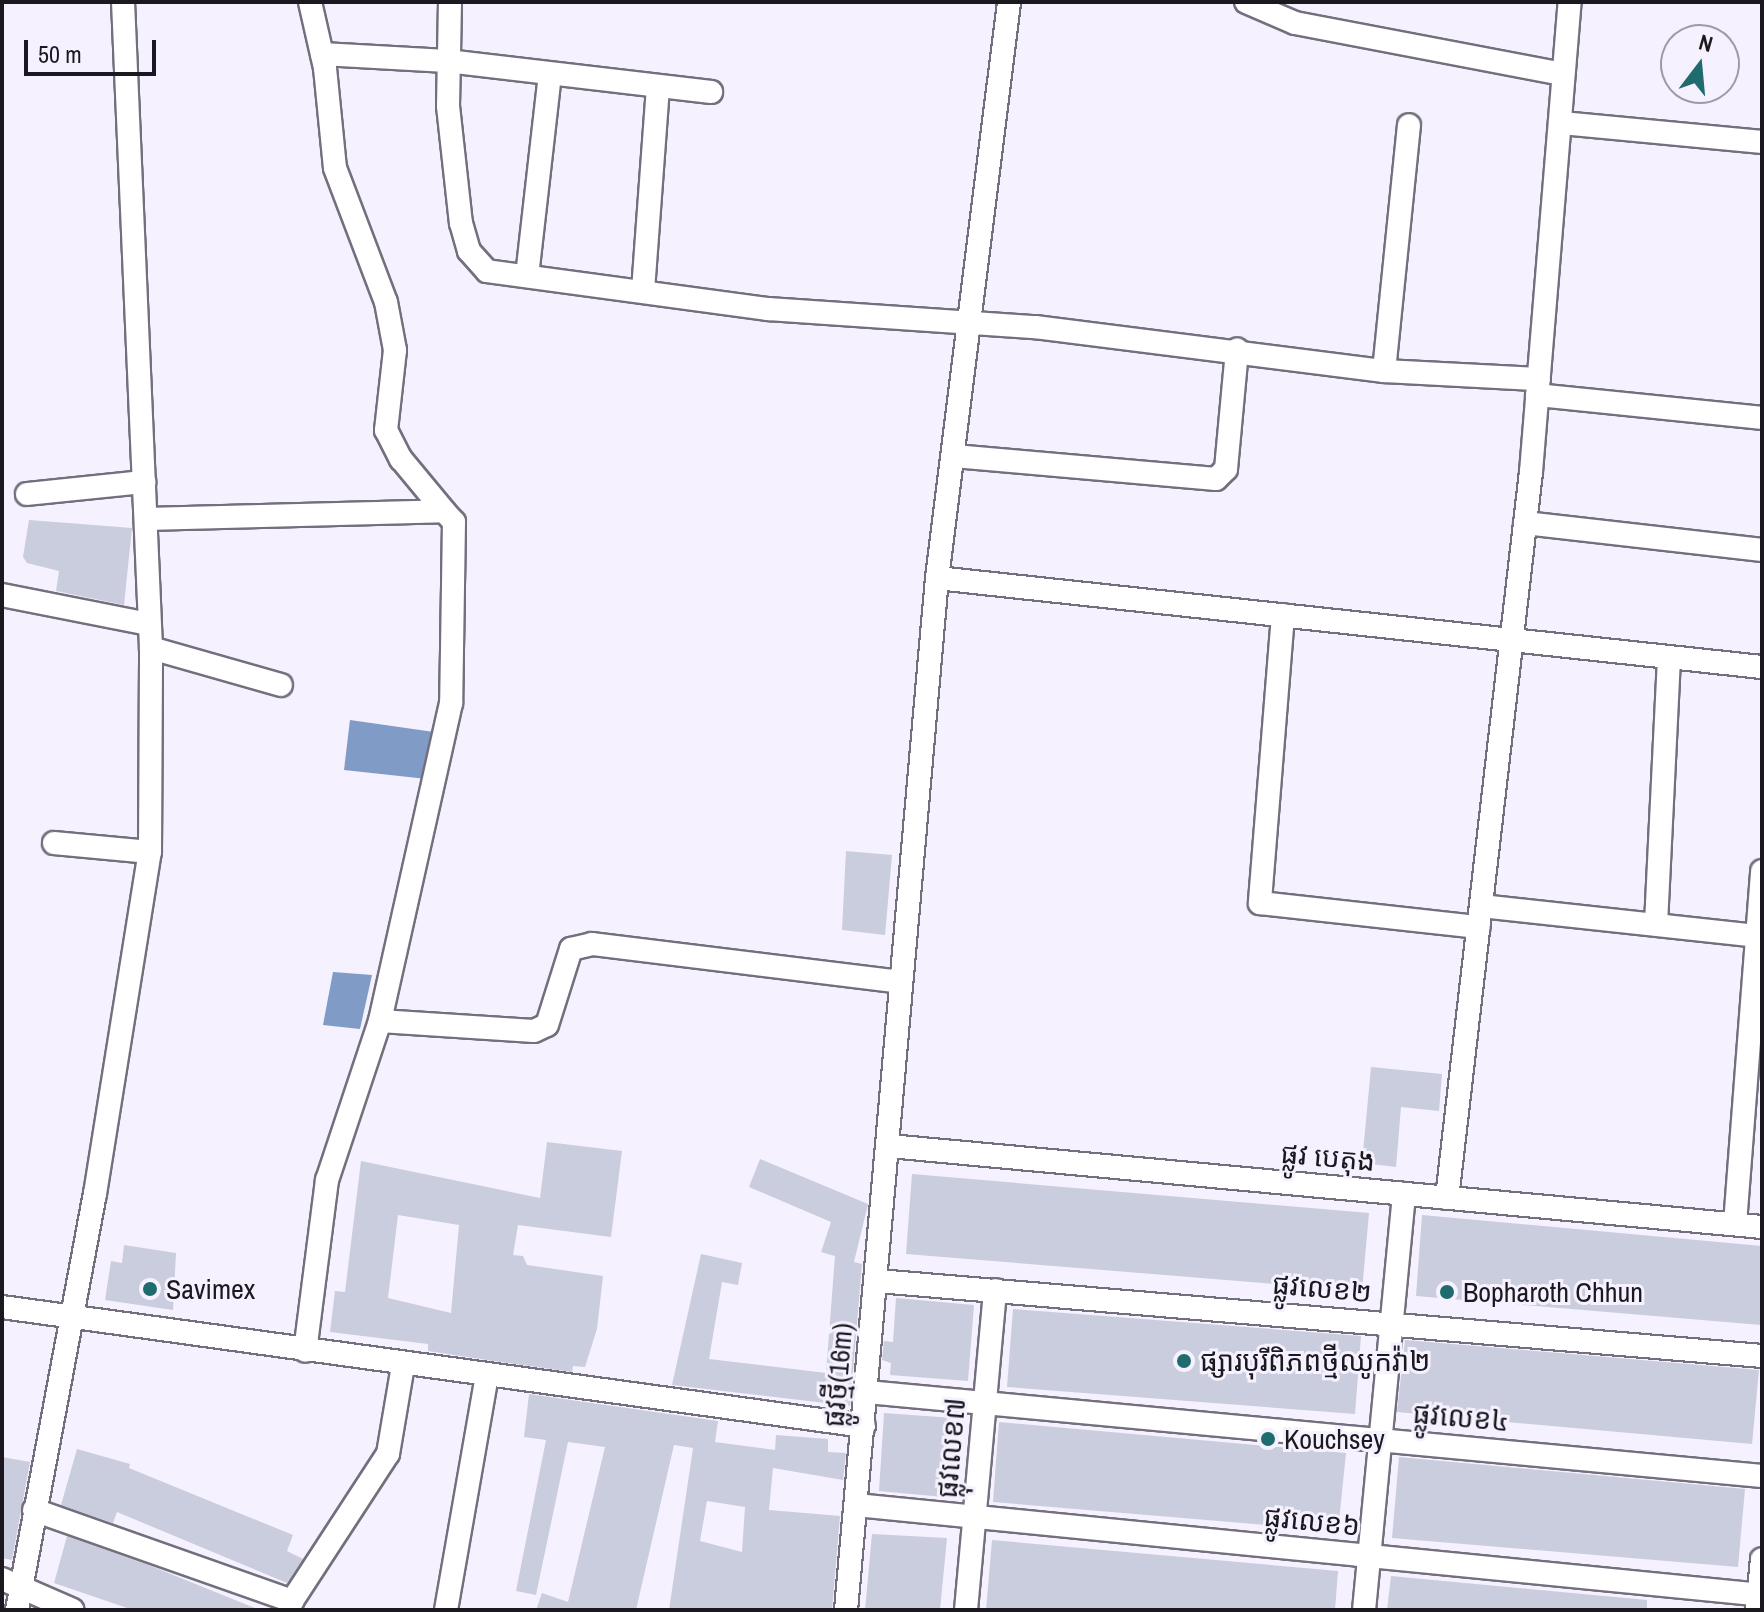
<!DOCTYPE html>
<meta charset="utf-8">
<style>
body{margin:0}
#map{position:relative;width:1764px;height:1612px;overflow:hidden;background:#f5f1fe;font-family:"Archivo Narrow","Noto Sans Khmer",sans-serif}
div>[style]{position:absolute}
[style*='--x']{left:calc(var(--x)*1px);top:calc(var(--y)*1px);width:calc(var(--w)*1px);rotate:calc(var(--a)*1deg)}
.water>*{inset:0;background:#7f9bc6}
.building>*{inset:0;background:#cacddd}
.roads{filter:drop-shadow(2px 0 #736f7d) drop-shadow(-2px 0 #736f7d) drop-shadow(0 2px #736f7d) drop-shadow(0 -2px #736f7d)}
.minor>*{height:22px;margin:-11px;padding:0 11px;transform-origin:11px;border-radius:11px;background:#fff}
.dots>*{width:22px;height:22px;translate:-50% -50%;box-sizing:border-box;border:4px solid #f5f1fe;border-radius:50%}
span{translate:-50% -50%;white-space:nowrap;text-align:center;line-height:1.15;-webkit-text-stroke:6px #f5f1fe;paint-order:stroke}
.street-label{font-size:28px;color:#1b191f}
.poi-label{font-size:28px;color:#1b191f}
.left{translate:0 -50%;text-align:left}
.frame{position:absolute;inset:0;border:4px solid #1b191f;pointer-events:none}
.north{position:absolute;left:1660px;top:24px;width:80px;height:80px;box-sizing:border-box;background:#f5f1fe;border:2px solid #9e9ba5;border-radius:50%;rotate:16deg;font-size:22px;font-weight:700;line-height:32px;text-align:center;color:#1b191f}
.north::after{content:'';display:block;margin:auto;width:28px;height:36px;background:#1f6b6d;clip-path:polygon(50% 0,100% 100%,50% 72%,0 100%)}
.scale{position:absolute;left:24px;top:40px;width:132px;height:36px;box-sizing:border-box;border:4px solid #1b191f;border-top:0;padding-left:10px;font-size:24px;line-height:28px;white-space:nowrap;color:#1b191f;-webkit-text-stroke:6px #f5f1fe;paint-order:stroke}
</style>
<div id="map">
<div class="water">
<div style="clip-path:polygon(350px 720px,434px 732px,427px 779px,344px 770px)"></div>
<div style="clip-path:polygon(333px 972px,372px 975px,360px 1029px,323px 1025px)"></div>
</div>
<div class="building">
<div style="clip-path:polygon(29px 520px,132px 528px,124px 605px,56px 591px,59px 571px,27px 563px,23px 557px)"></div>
<div style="clip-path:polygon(846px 851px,892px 855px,885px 935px,842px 930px)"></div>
<div style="clip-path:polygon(1371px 1067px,1442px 1074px,1439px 1111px,1401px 1107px,1396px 1167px,1362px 1163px)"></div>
<div style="clip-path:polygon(evenodd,547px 1142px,622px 1151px,611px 1237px,518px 1225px,513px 1255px,523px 1256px,527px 1265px,603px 1276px,597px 1329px,585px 1367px,573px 1366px,572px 1372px,493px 1361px,428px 1351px,428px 1344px,330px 1332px,335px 1291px,345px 1292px,361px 1161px,540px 1198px,547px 1142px,398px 1215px,459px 1225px,451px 1313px,388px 1298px,398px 1215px)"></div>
<div style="clip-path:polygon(760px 1159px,868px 1204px,854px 1262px,862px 1264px,850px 1406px,672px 1385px,701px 1254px,742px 1263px,738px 1285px,722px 1282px,709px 1359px,826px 1373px,835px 1256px,821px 1252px,831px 1222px,749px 1187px)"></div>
<div style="clip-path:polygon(912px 1174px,1369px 1213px,1362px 1291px,906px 1254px)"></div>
<div style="clip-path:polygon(1422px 1215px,1762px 1246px,1761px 1325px,1416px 1296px)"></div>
<div style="clip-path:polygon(124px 1245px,176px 1253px,173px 1310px,105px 1300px,111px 1261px,122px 1263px)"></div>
<div style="clip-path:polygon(896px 1298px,974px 1305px,968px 1381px,890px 1375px,891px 1363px,882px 1360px,884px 1341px,893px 1342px)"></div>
<div style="clip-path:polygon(1013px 1309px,1361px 1336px,1355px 1414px,1007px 1387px)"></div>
<div style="clip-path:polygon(1405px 1340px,1759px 1370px,1752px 1444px,1397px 1412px)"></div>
<div style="clip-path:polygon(evenodd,529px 1394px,718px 1421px,715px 1442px,775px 1450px,776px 1435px,828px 1439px,828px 1452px,846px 1453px,843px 1480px,773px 1468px,769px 1510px,840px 1516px,832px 1610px,669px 1610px,693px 1448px,674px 1445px,636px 1610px,536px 1610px,542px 1593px,568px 1602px,605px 1447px,568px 1442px,536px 1595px,516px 1591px,546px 1440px,524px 1437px,529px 1394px,707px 1501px,745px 1507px,742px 1552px,700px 1541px,707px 1501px)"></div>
<div style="clip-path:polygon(884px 1413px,953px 1418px,944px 1497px,879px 1491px)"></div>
<div style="clip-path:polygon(999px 1422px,1346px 1453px,1338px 1531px,993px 1502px)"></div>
<div style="clip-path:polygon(77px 1449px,130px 1464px,129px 1468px,293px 1535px,287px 1551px,303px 1559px,287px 1583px,117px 1512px,113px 1523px,61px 1505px)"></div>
<div style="clip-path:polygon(2px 1457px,30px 1462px,12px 1560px,2px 1558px)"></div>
<div style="clip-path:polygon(1399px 1457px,1745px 1489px,1738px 1567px,1392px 1538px)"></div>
<div style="clip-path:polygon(872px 1534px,947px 1538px,940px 1610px,865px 1610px)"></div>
<div style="clip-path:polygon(67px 1536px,151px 1566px,260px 1610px,133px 1610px,54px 1583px)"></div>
<div style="clip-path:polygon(992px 1540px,1338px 1571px,1335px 1610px,986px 1610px)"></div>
<div style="clip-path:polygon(1391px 1576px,1647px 1600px,1647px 1610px,1387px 1610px)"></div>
</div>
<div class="roads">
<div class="minor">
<div style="--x:310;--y:2;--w:68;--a:77.2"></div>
<div style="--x:325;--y:68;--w:100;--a:84.3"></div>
<div style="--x:335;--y:168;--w:143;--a:69.2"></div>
<div style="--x:386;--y:302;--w:49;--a:79.4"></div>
<div style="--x:395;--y:350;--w:81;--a:96.4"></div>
<div style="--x:386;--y:430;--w:33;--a:63"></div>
<div style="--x:401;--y:459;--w:67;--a:50.4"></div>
<div style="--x:450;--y:2;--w:104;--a:91.1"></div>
<div style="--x:448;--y:106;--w:118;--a:83.7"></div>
<div style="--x:461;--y:223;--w:29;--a:74"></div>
<div style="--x:469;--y:251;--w:27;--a:48"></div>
<div style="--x:487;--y:271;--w:284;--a:7.7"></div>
<div style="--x:768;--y:309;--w:268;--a:3.9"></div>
<div style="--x:1035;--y:327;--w:352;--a:7.2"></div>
<div style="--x:1384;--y:371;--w:155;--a:3"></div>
<div style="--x:1246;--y:2;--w:53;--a:23.2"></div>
<div style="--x:1295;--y:23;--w:273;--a:10.8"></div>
<div style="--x:322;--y:54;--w:125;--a:3.2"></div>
<div style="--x:447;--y:61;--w:266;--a:6.7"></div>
<div style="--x:1562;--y:123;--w:201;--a:5.4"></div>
<div style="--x:527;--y:276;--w:202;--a:-83.5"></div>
<div style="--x:643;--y:291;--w:204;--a:-85.8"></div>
<div style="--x:1384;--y:371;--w:247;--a:-84.2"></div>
<div style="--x:1537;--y:395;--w:226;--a:5.8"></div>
<div style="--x:954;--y:456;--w:263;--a:5"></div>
<div style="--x:1216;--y:479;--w:14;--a:-45"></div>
<div style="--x:1226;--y:469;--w:120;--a:-84.7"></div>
<div style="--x:27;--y:494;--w:118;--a:-5.9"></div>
<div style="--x:146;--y:519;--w:298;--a:-1.5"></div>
<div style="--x:444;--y:511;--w:15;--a:48"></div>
<div style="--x:454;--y:522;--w:181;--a:90.9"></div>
<div style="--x:451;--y:703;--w:326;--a:102.6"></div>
<div style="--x:380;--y:1021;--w:168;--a:108.4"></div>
<div style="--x:327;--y:1180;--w:172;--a:97.3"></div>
<div style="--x:1525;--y:523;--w:239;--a:6.5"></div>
<div style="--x:937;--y:578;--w:830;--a:6.16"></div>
<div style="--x:2;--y:595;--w:150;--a:11.2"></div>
<div style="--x:1283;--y:615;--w:289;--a:94.6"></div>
<div style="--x:1260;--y:903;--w:220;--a:6.3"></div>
<div style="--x:151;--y:648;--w:135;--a:15.9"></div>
<div style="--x:54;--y:843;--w:96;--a:5.4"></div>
<div style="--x:1481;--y:906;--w:277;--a:6.2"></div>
<div style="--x:1656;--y:924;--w:267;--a:-87.2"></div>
<div style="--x:380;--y:1021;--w:154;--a:3.7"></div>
<div style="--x:534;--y:1031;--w:14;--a:-25"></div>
<div style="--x:547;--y:1025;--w:80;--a:-72.5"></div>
<div style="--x:571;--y:949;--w:22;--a:-13"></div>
<div style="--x:592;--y:944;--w:310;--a:7"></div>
<div style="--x:889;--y:1146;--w:877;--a:5.3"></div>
<div style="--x:1447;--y:1198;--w:731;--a:-83.4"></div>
<div style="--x:1531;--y:472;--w:472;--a:-85.3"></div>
<div style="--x:1735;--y:1224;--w:354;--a:-85.6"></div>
<div style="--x:878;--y:1281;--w:887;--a:4.85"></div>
<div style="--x:2;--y:1307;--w:870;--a:7.86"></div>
<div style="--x:867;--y:1392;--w:899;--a:5.36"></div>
<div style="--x:856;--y:1505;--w:910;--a:5.67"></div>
<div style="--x:34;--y:1510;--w:274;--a:19.4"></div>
<div style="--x:292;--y:1601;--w:176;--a:-56.9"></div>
<div style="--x:388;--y:1454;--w:90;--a:-80.4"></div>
<div style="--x:2;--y:1579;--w:77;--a:23.6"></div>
<div style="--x:17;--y:1610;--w:423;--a:-79.4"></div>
<div style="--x:95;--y:1194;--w:346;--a:-80.9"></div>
<div style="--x:150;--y:852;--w:204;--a:-89.7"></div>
<div style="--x:151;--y:648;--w:647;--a:-92.48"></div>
<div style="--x:446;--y:1610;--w:238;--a:-80.1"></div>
<div style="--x:846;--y:1610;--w:1036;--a:-84.96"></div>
<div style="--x:937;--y:578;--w:580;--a:-82.87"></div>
<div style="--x:966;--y:1610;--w:321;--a:-84.8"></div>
<div style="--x:1364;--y:1610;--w:418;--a:-84.5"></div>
<div style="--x:1757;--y:1610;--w:51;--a:-84.4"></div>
</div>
</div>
<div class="dots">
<div style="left:150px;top:1289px;background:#1f6b6d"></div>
<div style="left:1447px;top:1292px;background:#1f6b6d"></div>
<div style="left:1184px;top:1361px;background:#1f6b6d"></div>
<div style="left:1268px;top:1439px;background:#1f6b6d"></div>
</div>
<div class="street-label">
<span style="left:1328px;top:1157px;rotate:5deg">ផ្លូវ បេតុង</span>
<span style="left:1322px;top:1288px;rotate:5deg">ផ្លូវលេខ២</span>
<span style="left:838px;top:1375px;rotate:-85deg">ផ្លូវថ្មី(16m)</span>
<span style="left:1461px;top:1417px;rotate:5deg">ផ្លូវលេខ៤</span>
<span style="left:951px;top:1448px;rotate:-85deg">ផ្លុវលេខ៧</span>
<span style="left:1312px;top:1521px;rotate:6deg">ផ្លូវលេខ៦</span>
</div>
<div class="poi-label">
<span class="left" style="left:166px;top:1289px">Savimex</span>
<span class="left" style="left:1463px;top:1292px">Bopharoth Chhun</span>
<span class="left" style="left:1200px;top:1361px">ផ្សារបុរីពិភពថ្មីឈូកវ៉ា២</span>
<span class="left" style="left:1284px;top:1439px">Kouchsey</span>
</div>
<div class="frame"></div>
<div class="north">N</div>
<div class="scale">50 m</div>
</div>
